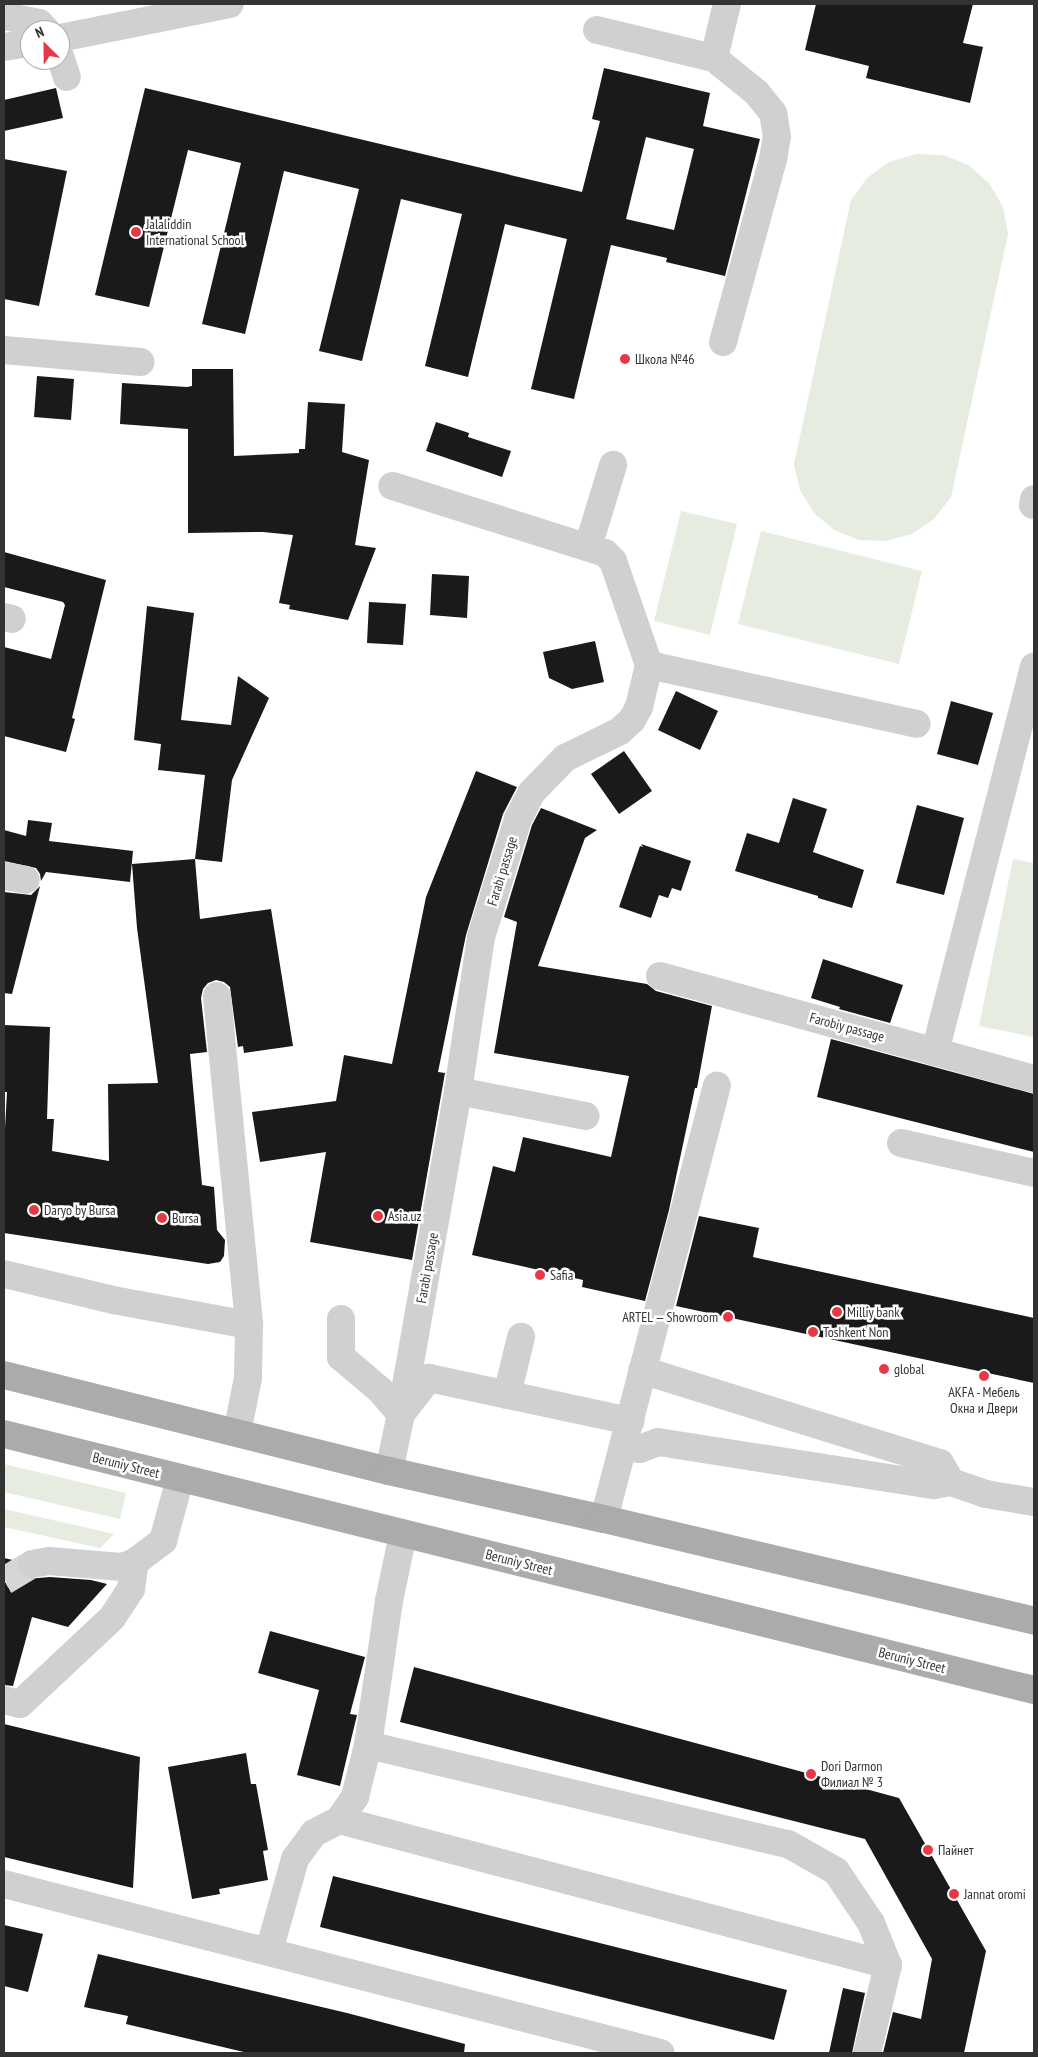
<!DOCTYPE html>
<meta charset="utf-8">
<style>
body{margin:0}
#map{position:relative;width:1038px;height:2057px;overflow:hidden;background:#fff;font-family:"PT Sans Narrow",sans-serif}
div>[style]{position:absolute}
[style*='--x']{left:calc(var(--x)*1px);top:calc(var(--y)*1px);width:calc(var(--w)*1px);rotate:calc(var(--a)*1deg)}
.green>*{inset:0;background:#e6ecdf}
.building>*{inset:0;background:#1a1a1a}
.minor-tunnel>*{height:28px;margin-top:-14px;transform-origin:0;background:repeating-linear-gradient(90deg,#d6d6d6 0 28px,transparent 0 42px)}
.minor>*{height:28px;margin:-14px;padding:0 14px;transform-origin:14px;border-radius:14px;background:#d0d0d0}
.major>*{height:28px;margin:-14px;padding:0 14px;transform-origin:14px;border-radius:14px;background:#ababab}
.dots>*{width:14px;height:14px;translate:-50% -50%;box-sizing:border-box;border:2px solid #fff;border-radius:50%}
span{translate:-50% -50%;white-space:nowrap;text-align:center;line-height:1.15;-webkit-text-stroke:5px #fff;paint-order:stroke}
.poi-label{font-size:14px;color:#333}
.left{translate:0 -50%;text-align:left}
.right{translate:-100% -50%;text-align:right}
.street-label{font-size:14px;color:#333}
.frame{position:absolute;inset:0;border:5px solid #333;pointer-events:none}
.north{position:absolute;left:20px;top:20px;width:50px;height:50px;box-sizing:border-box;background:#fff;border:1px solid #adadad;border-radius:50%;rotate:337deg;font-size:14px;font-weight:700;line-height:20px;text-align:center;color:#333}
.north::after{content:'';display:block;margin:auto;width:18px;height:22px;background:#e63946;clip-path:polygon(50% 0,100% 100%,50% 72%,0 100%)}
</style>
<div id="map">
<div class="green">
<div style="clip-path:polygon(916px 154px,943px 155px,968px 165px,989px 183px,1003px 207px,1008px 234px,951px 497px,934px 519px,912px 534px,886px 541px,859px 540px,834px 530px,814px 513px,800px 490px,794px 464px,851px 200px,867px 178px,889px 162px)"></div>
<div style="clip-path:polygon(681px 511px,737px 524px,710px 635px,654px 621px)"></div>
<div style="clip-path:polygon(761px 531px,922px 571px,899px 664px,738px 624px)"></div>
<div style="clip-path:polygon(1013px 859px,1034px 863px,1034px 1037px,979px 1026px)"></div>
<div style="clip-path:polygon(4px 1464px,126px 1493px,120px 1519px,4px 1492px)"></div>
<div style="clip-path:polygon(4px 1509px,114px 1534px,100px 1548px,4px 1527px)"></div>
</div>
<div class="building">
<div style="clip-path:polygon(816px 4px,973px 4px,963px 43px,983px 47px,970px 103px,866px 78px,869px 66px,805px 50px)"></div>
<div style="clip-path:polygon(evenodd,604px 68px,710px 93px,703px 126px,760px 139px,725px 276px,666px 262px,667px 258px,611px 245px,574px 399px,531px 389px,567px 239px,505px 224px,468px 377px,425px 366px,462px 214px,401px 199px,362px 361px,319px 351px,359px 189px,284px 171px,245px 334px,202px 324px,241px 163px,188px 150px,149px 307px,95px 295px,145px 88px,582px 192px,600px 121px,592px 119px,604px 68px,646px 137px,694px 149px,674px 230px,626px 219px,646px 137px)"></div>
<div style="clip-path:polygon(56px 88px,63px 118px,4px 131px,4px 100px)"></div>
<div style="clip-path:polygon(4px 159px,67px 171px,39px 306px,4px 299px)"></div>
<div style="clip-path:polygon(192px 369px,233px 369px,234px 456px,299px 453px,299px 449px,305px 449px,308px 402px,345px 404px,342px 452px,369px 460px,355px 545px,376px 548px,348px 620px,289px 609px,290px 605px,279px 603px,293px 535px,263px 532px,188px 533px,188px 429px,120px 424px,122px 383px,187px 387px,192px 386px)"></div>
<div style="clip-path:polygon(37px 376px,74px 379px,71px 420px,34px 417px)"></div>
<div style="clip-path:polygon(436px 422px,469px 433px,468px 437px,511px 451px,502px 477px,426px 451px)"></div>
<div style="clip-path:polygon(4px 552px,106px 580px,72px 718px,75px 719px,66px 752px,4px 736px,4px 647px,51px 659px,65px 605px,63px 602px,4px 587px)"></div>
<div style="clip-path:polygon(432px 574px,469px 576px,467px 618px,430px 615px)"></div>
<div style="clip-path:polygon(369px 602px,406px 604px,403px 645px,367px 643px)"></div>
<div style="clip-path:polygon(147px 606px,194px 613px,181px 720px,231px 725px,238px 676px,269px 698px,232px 780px,222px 862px,195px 859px,205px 775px,158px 770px,161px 744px,134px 740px)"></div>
<div style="clip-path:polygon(595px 641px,604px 682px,572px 689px,549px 678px,543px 652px)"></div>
<div style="clip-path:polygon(676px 691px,718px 711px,700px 750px,658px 730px)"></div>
<div style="clip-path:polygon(951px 701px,993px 713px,978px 765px,937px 754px)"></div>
<div style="clip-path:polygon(624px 751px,652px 791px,619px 814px,591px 774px)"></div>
<div style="clip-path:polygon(476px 771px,517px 787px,503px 814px,466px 935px,438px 1072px,445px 1073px,412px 1260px,310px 1242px,326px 1152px,260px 1162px,252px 1112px,336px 1101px,344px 1055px,392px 1064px,426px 897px)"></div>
<div style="clip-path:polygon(793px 798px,827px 809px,813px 852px,864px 870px,852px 908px,818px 898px,818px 896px,735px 871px,747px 833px,779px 843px)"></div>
<div style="clip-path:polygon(917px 805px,964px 818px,944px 895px,896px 883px)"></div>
<div style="clip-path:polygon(541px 808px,597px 830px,585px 838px,538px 966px,647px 984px,656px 991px,712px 1006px,697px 1088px,695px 1088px,669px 1210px,645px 1301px,582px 1287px,583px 1280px,472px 1255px,493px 1166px,515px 1172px,523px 1137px,611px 1157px,629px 1076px,494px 1053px,517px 922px,504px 917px,532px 825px)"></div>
<div style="clip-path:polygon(28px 820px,52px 823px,49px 841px,133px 851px,130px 882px,46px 872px,41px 881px,40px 874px,36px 868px,4px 861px,4px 830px,26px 836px)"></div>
<div style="clip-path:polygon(641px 844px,691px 861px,681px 891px,672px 888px,668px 898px,659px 895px,651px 918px,619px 907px,640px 846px,643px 847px)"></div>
<div style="clip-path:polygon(195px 859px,200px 919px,271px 909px,293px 1046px,244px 1053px,243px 1046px,238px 1047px,230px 987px,224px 982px,216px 980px,208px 983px,203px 989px,201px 998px,207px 1052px,190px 1054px,202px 1185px,214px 1187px,217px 1230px,225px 1240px,224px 1256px,220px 1262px,208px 1264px,4px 1233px,4px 1146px,7px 1092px,4px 1092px,4px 1025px,50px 1027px,47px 1119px,54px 1119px,52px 1151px,109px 1161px,108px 1084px,158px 1083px,137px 928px,132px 864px)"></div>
<div style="clip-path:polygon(40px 886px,12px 994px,4px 993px,4px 892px,31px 895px)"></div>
<div style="clip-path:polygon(823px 959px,903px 985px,890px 1023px,839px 1009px,840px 1007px,811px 998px)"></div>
<div style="clip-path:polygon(831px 1039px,1034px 1094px,1034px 1152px,817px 1097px)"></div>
<div style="clip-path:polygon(699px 1216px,759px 1228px,753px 1257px,1034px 1318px,1034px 1383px,676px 1306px)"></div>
<div style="clip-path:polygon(4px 1558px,17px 1561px,20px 1574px,27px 1579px,50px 1577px,91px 1580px,107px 1584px,68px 1627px,32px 1617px,13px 1686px,4px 1685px)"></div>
<div style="clip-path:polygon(270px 1631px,365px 1657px,350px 1714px,357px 1715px,340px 1786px,297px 1775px,319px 1690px,258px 1673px)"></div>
<div style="clip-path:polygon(414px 1667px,899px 1798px,986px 1951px,964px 2053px,883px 2053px,893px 2012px,921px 2019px,932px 1959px,865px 1839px,400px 1722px)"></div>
<div style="clip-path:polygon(4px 1724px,140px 1757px,133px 1888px,4px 1857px)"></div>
<div style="clip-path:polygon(246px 1753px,251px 1784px,256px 1784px,268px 1850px,263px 1851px,268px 1880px,219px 1889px,220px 1894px,192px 1899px,168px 1767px)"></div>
<div style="clip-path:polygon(333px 1876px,787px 1990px,774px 2040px,320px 1927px)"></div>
<div style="clip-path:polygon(4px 1925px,43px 1934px,28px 1992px,4px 1986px)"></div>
<div style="clip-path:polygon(98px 1954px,347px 2013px,465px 2044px,464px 2053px,248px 2053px,126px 2024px,128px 2016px,84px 2007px)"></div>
<div style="clip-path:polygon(843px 1988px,865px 1993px,852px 2053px,829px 2053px)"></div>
</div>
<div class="minor-tunnel">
<div style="--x:4;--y:1581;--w:33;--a:-31"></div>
</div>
<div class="minor">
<div style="--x:4;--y:16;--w:36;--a:11"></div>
<div style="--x:39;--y:23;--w:10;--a:45"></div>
<div style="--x:597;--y:30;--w:120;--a:13.5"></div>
<div style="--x:60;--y:38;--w:173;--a:-11.3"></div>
<div style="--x:4;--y:47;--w:26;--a:-9"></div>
<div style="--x:60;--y:56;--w:22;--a:72"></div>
<div style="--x:723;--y:342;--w:190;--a:-74.7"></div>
<div style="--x:773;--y:159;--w:22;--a:-80"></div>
<div style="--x:777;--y:137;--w:24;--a:-99"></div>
<div style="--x:773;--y:113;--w:26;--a:-129"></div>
<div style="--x:757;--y:93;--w:55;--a:-140.9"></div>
<div style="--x:714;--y:58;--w:56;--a:-76.5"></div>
<div style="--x:4;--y:350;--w:137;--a:5"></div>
<div style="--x:1033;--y:505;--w:6;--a:-81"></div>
<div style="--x:588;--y:547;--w:86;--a:-73"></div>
<div style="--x:4;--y:617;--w:8;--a:14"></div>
<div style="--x:649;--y:665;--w:274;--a:12.4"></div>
<div style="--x:4;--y:876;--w:22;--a:10"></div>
<div style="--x:660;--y:976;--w:388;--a:15.4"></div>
<div style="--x:217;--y:996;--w:331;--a:84.4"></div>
<div style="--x:249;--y:1325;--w:53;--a:91.1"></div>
<div style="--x:248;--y:1378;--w:56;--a:101.3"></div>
<div style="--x:935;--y:1052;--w:398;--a:-75.6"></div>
<div style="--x:458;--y:1091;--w:130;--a:11.1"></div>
<div style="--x:901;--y:1143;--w:136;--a:12.7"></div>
<div style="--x:4;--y:1274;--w:112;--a:13.4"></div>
<div style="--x:113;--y:1300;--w:138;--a:10.4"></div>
<div style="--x:341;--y:1319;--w:38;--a:90"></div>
<div style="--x:341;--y:1357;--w:51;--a:40.2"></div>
<div style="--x:380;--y:1390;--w:32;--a:49"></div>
<div style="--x:401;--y:1414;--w:46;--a:-52.1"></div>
<div style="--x:429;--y:1378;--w:206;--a:12.1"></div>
<div style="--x:507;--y:1395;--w:60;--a:-76.4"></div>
<div style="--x:623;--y:1447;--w:17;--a:7"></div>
<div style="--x:640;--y:1449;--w:19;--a:-21"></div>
<div style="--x:658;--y:1442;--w:279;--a:8.9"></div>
<div style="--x:934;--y:1485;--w:17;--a:-10"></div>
<div style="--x:951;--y:1482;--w:22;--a:-120"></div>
<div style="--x:940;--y:1463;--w:312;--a:-162.7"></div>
<div style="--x:389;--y:1471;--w:58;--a:-78.1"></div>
<div style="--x:401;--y:1414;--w:328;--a:-80"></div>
<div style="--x:458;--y:1091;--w:156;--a:-81.5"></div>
<div style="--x:481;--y:937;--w:124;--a:-72.6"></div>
<div style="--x:518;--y:819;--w:30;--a:-63"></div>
<div style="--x:532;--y:792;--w:47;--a:-45.9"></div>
<div style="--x:565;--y:758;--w:61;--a:-26.1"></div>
<div style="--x:620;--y:731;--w:16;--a:-43"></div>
<div style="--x:632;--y:720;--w:15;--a:-62"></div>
<div style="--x:639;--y:707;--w:43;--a:-76.6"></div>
<div style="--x:649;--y:665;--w:110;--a:-109.1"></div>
<div style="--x:613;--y:561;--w:11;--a:-135"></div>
<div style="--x:605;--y:553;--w:223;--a:-162.5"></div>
<div style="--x:951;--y:1482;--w:37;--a:19"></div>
<div style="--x:986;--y:1494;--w:49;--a:9.5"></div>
<div style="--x:604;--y:1519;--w:448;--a:-75.4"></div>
<div style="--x:32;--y:1564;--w:17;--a:-10"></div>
<div style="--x:49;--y:1561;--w:73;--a:4.7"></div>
<div style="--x:122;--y:1567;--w:14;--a:-21"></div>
<div style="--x:135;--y:1562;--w:35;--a:-37"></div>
<div style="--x:163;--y:1541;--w:64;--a:-74.7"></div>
<div style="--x:4;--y:1700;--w:16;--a:14"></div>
<div style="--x:20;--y:1704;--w:126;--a:-43.1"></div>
<div style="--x:112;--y:1618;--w:35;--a:-57"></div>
<div style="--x:131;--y:1589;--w:27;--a:-82"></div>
<div style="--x:368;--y:1745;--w:432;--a:13.3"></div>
<div style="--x:788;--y:1844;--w:55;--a:29.4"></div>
<div style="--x:836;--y:1871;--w:63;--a:56.1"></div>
<div style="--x:871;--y:1923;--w:45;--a:68"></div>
<div style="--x:888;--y:1965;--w:90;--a:103.4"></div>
<div style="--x:339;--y:1820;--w:568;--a:14.79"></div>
<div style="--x:4;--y:1884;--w:678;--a:14.43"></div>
<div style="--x:269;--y:1951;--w:96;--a:-74.2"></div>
<div style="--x:295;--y:1859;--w:32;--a:-54"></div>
<div style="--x:314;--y:1833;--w:28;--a:-27"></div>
<div style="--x:339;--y:1820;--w:28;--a:-55"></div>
<div style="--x:355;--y:1797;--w:54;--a:-76"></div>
<div style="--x:368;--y:1745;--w:146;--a:-81.7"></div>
<div style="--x:389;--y:1601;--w:68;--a:-78.2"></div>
</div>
<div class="major">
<div style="--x:4;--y:1375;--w:397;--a:14"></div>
<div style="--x:389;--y:1471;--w:220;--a:12.6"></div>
<div style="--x:604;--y:1519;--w:442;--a:13.3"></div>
<div style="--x:4;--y:1434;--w:1061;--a:13.96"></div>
</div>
<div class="dots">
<div style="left:136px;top:232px;background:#e63946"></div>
<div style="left:625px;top:359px;background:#e63946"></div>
<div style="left:34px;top:1210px;background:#e63946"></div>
<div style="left:378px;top:1216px;background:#e63946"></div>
<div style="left:162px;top:1218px;background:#e63946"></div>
<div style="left:540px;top:1275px;background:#e63946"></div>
<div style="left:837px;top:1312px;background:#e63946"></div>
<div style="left:728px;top:1317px;background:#e63946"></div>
<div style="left:813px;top:1332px;background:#e63946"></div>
<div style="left:884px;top:1369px;background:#e63946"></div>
<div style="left:984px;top:1376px;background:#e63946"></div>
<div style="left:811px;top:1774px;background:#e63946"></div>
<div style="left:928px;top:1850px;background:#e63946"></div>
<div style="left:954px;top:1894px;background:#e63946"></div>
</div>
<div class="poi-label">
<span class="left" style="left:146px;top:232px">Jalaliddin<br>International School</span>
<span class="left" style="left:635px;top:359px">Школа №46</span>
<span class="left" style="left:44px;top:1210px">Daryo by Bursa</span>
<span class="left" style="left:388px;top:1216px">Asia.uz</span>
<span class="left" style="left:172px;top:1218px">Bursa</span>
<span class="left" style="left:550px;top:1275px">Safia</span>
<span class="left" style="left:847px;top:1312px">Milliy bank</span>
<span class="right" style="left:718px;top:1317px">ARTEL — Showroom</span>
<span class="left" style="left:823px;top:1332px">Toshkent Non</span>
<span class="left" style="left:894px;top:1369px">global</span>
<span style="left:984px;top:1400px">AKFA - Мебель<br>Окна и Двери</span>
<span class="left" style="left:821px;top:1774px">Dori Darmon<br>Филиал № 3</span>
<span class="left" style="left:938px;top:1850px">Пайнет</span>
<span class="left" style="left:964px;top:1894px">Jannat oromi</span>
</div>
<div class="street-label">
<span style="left:502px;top:871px;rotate:-73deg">Farabi passage</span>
<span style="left:847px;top:1027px;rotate:15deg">Farobiy passage</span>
<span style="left:427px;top:1268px;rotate:-80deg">Farabi passage</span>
<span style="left:126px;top:1465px;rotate:14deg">Beruniy Street</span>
<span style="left:519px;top:1562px;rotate:14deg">Beruniy Street</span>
<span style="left:912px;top:1660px;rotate:14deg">Beruniy Street</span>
</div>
<div class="frame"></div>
<div class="north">N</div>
</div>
